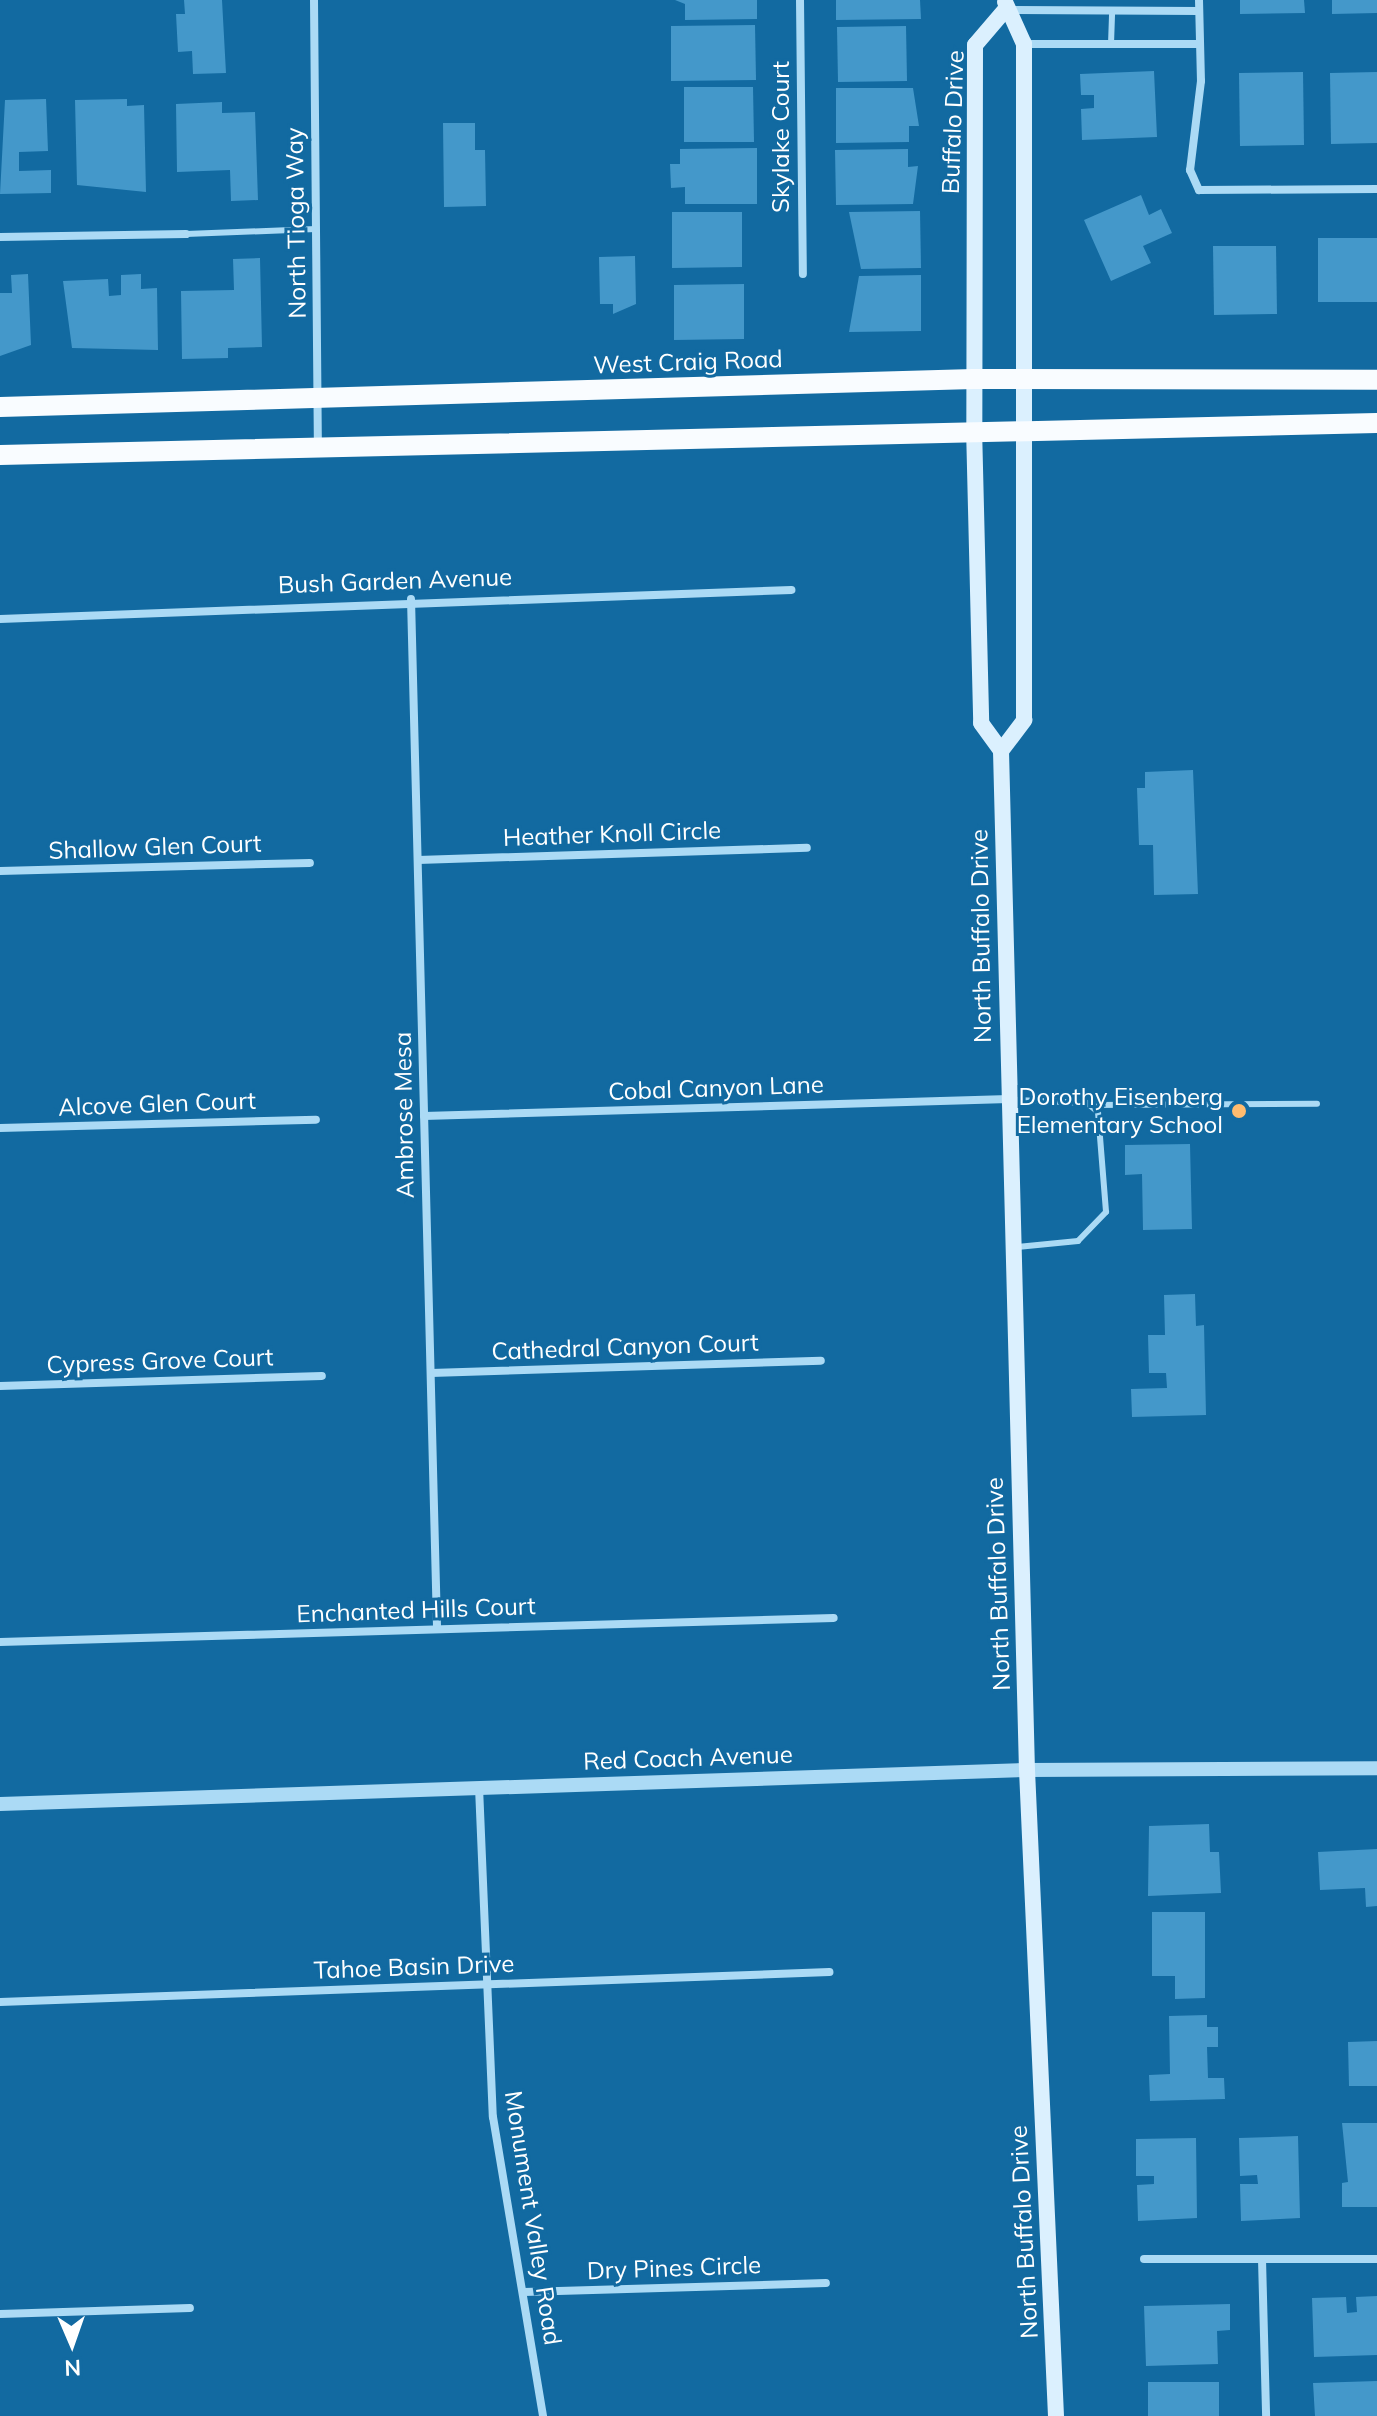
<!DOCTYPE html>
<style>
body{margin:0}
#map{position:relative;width:1377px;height:2416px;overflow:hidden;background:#126aa1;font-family:Mulish,sans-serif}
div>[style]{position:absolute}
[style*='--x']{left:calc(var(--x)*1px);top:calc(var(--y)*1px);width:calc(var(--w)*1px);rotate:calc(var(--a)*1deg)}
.building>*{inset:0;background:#4498ca}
.service>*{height:6px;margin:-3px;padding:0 3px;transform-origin:3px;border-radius:3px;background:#abdaf5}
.minor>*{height:8px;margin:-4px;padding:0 4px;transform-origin:4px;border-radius:4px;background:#abdaf5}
.tertiary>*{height:14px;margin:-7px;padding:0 7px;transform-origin:7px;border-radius:7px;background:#abdaf5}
.secondary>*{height:16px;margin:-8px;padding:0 8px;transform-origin:8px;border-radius:8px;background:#dbf0fe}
.primary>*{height:20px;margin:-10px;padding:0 10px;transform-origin:10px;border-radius:10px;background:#f9fcff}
.dots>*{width:22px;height:22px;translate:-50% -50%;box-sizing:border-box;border:4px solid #126aa1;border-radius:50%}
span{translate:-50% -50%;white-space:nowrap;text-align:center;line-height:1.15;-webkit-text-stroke:6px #126aa1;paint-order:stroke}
.street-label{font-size:24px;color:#fff}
.poi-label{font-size:24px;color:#fff}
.right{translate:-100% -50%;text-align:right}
.north{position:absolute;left:32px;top:2304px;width:80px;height:80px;-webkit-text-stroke:6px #126aa1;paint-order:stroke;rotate:178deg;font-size:22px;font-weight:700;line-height:32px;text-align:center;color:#fff}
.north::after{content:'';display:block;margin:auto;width:28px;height:36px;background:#fff;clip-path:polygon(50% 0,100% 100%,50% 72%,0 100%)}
</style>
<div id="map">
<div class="building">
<div style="clip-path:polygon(184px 0,222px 0,226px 73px,193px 74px,192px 51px,178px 52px,176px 14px,185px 14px)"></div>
<div style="clip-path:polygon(675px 0,757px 0,757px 19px,685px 20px,685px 4px)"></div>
<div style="clip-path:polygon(836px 0,920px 0,921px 19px,836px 20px)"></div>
<div style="clip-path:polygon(1240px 0,1304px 0,1305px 13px,1240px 14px)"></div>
<div style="clip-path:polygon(1332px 0,1377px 0,1377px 13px,1332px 14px)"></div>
<div style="clip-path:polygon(755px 25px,756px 80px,671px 81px,671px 26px)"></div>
<div style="clip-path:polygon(906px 26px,907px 81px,838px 82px,837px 27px)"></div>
<div style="clip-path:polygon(1154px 71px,1157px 137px,1082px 140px,1081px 109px,1094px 108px,1094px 95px,1081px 95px,1080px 74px)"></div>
<div style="clip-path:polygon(1303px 72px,1304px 145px,1240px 146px,1239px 73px)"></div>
<div style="clip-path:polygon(1377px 72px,1377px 143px,1331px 144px,1330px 73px)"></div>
<div style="clip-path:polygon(684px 87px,753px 87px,754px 142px,684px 142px)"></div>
<div style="clip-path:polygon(836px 88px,913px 88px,919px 126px,909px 126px,909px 142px,836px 143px)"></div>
<div style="clip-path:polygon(46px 99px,48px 151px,19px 152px,19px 171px,51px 170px,51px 193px,0 194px,5px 100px)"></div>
<div style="clip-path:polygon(127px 99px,127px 106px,144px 105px,146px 192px,77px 185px,75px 100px)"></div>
<div style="clip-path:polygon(222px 102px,222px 113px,255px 112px,258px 200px,231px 201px,230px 170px,177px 172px,176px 104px)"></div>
<div style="clip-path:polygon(443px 123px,475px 123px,475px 150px,485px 150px,486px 206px,444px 207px)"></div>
<div style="clip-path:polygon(757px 148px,757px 204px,685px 204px,685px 187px,671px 188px,670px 164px,680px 164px,680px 149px)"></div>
<div style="clip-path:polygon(908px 149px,908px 167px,918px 166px,913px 204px,836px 205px,835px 150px)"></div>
<div style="clip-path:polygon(1141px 195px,1149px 215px,1161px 209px,1172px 233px,1143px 246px,1151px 263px,1111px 281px,1084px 220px)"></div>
<div style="clip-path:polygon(920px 211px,921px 268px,861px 269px,849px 212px)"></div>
<div style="clip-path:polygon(672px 212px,742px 212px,742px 267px,672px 268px)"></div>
<div style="clip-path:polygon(1318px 238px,1377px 238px,1377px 302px,1318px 302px)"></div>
<div style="clip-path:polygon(1213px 246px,1276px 246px,1277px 314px,1214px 315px)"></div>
<div style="clip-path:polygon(635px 256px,636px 304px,613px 314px,613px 304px,600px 304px,599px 257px)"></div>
<div style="clip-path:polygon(260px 258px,262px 347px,228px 348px,228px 358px,182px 359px,181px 291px,234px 290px,233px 259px)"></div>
<div style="clip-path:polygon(28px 274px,31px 345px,0 356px,0 293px,12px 293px,11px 275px)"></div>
<div style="clip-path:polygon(141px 274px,141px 289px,157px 288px,158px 350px,72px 348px,63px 281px,108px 279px,109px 296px,121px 295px,121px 275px)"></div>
<div style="clip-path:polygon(921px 275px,921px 331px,849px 332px,859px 276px)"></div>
<div style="clip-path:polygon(744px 284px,744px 339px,674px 340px,674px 285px)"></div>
<div style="clip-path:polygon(1193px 770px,1198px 894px,1154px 895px,1153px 845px,1139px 845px,1137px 788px,1145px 788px,1145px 772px)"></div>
<div style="clip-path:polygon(1190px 1144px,1192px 1229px,1143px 1230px,1142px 1174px,1125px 1175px,1125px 1145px)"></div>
<div style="clip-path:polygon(1195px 1294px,1196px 1326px,1204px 1325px,1206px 1415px,1132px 1417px,1131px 1389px,1167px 1388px,1166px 1373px,1149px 1373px,1148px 1335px,1165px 1335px,1164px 1295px)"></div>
<div style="clip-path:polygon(1209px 1824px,1210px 1852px,1219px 1852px,1221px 1893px,1148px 1896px,1149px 1826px)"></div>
<div style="clip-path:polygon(1377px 1849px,1377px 1906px,1366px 1907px,1365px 1888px,1320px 1890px,1318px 1852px)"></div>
<div style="clip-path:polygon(1152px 1912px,1205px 1912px,1205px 1998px,1175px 1999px,1175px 1976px,1152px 1976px)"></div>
<div style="clip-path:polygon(1207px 2015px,1207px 2027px,1218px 2027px,1218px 2047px,1207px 2047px,1208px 2078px,1224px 2078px,1225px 2099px,1150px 2101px,1149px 2075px,1170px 2074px,1169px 2016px)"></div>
<div style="clip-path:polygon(1377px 2041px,1377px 2086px,1349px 2086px,1348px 2042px)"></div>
<div style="clip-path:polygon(1342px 2123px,1377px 2123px,1377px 2207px,1342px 2207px,1342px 2183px,1348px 2182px)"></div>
<div style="clip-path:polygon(1298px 2136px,1300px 2218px,1241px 2221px,1240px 2184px,1258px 2184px,1257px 2175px,1240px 2176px,1239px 2138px)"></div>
<div style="clip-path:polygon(1196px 2138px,1197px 2218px,1138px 2221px,1137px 2185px,1154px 2184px,1154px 2176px,1136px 2176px,1136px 2139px)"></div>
<div style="clip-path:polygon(1377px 2296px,1377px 2355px,1314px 2357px,1312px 2298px,1346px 2297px,1347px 2313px,1357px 2312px,1356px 2297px)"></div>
<div style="clip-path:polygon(1230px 2304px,1230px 2330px,1217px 2331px,1218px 2364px,1146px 2366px,1144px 2306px)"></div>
<div style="clip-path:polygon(1377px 2381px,1377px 2416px,1315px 2416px,1313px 2383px)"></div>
<div style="clip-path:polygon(1148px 2382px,1219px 2382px,1219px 2416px,1148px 2416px)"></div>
</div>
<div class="service">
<div style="--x:1111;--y:44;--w:34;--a:-88"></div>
<div style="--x:186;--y:234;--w:130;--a:-2.2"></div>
<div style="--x:1013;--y:1100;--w:74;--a:2.3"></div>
<div style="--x:1087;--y:1103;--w:14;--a:39"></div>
<div style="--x:1098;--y:1112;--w:100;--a:85.4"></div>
<div style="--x:1106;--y:1212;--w:40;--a:134"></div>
<div style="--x:1078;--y:1241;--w:61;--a:174.4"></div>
<div style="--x:1090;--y:1105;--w:227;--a:-0.3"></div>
</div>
<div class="minor">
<div style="--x:314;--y:0;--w:446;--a:89.5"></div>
<div style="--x:800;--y:0;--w:274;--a:89.4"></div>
<div style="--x:1199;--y:0;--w:81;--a:88.6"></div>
<div style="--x:1201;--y:81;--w:90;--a:97"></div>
<div style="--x:1190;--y:170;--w:22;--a:66"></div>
<div style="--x:1199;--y:190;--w:178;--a:-0.3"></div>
<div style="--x:1008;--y:10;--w:191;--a:0.3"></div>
<div style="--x:1024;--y:44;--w:176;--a:0"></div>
<div style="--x:0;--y:237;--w:186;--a:-0.9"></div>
<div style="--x:411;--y:599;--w:1030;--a:88.55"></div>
<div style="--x:0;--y:619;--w:792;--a:-2.1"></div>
<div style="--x:418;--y:860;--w:389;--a:-1.8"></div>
<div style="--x:0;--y:871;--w:310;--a:-1.5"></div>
<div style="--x:424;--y:1116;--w:585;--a:-1.66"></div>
<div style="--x:0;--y:1128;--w:316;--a:-1.5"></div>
<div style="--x:431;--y:1373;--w:390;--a:-1.8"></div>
<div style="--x:0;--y:1386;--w:322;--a:-1.8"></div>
<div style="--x:0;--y:1642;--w:834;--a:-1.65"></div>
<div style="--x:479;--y:1787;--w:330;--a:87.6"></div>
<div style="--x:493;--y:2117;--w:303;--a:80.5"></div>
<div style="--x:0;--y:2002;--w:830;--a:-2.07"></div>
<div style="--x:1144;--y:2259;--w:233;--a:0"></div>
<div style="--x:1262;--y:2259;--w:157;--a:88.5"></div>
<div style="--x:524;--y:2292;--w:302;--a:-1.7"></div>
<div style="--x:0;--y:2314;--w:190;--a:-1.8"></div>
</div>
<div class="tertiary">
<div style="--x:0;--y:1804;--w:1028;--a:-1.9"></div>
<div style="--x:1027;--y:1770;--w:350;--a:-0.3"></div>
</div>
<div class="secondary">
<div style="--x:1005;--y:10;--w:46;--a:130.6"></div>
<div style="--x:975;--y:45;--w:382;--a:90.1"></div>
<div style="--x:974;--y:427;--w:296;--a:88.6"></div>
<div style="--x:981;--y:723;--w:34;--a:54"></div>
<div style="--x:1001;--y:751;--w:1019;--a:88.54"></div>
<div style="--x:1027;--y:1770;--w:647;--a:87.43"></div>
<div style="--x:1001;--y:751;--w:39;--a:-53"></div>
<div style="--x:1024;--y:720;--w:676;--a:-90"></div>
<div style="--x:1024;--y:44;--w:46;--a:-114.3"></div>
</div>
<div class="primary">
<div style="--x:0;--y:407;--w:974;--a:-1.65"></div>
<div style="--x:974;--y:379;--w:403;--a:0.1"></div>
<div style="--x:0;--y:455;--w:1377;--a:-1.33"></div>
</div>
<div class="dots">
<div style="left:1239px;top:1111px;background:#ffbc6f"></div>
</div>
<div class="street-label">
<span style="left:953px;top:122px;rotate:-88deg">Buffalo Drive</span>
<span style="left:781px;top:137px;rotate:-90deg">Skylake Court</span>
<span style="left:296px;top:223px;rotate:-91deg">North Tioga Way</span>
<span style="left:688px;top:362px;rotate:-2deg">West Craig Road</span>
<span style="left:395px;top:581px;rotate:-2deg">Bush Garden Avenue</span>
<span style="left:612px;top:834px;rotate:-2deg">Heather Knoll Circle</span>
<span style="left:155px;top:847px;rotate:-2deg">Shallow Glen Court</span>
<span style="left:981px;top:936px;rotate:-91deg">North Buffalo Drive</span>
<span style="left:716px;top:1088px;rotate:-2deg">Cobal Canyon Lane</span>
<span style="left:157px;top:1104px;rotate:-2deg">Alcove Glen Court</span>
<span style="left:404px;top:1115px;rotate:-91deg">Ambrose Mesa</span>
<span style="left:625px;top:1347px;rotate:-2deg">Cathedral Canyon Court</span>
<span style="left:160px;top:1361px;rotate:-2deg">Cypress Grove Court</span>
<span style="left:998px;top:1584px;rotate:-92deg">North Buffalo Drive</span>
<span style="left:416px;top:1610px;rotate:-2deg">Enchanted Hills Court</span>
<span style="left:688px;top:1758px;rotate:-2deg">Red Coach Avenue</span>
<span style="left:414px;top:1967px;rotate:-2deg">Tahoe Basin Drive</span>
<span style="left:533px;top:2218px;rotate:81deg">Monument Valley Road</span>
<span style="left:1024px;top:2232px;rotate:-93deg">North Buffalo Drive</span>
<span style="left:674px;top:2268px;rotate:-2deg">Dry Pines Circle</span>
</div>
<div class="poi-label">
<span class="right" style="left:1223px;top:1111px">Dorothy Eisenberg<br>Elementary School</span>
</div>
<div class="north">N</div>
</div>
